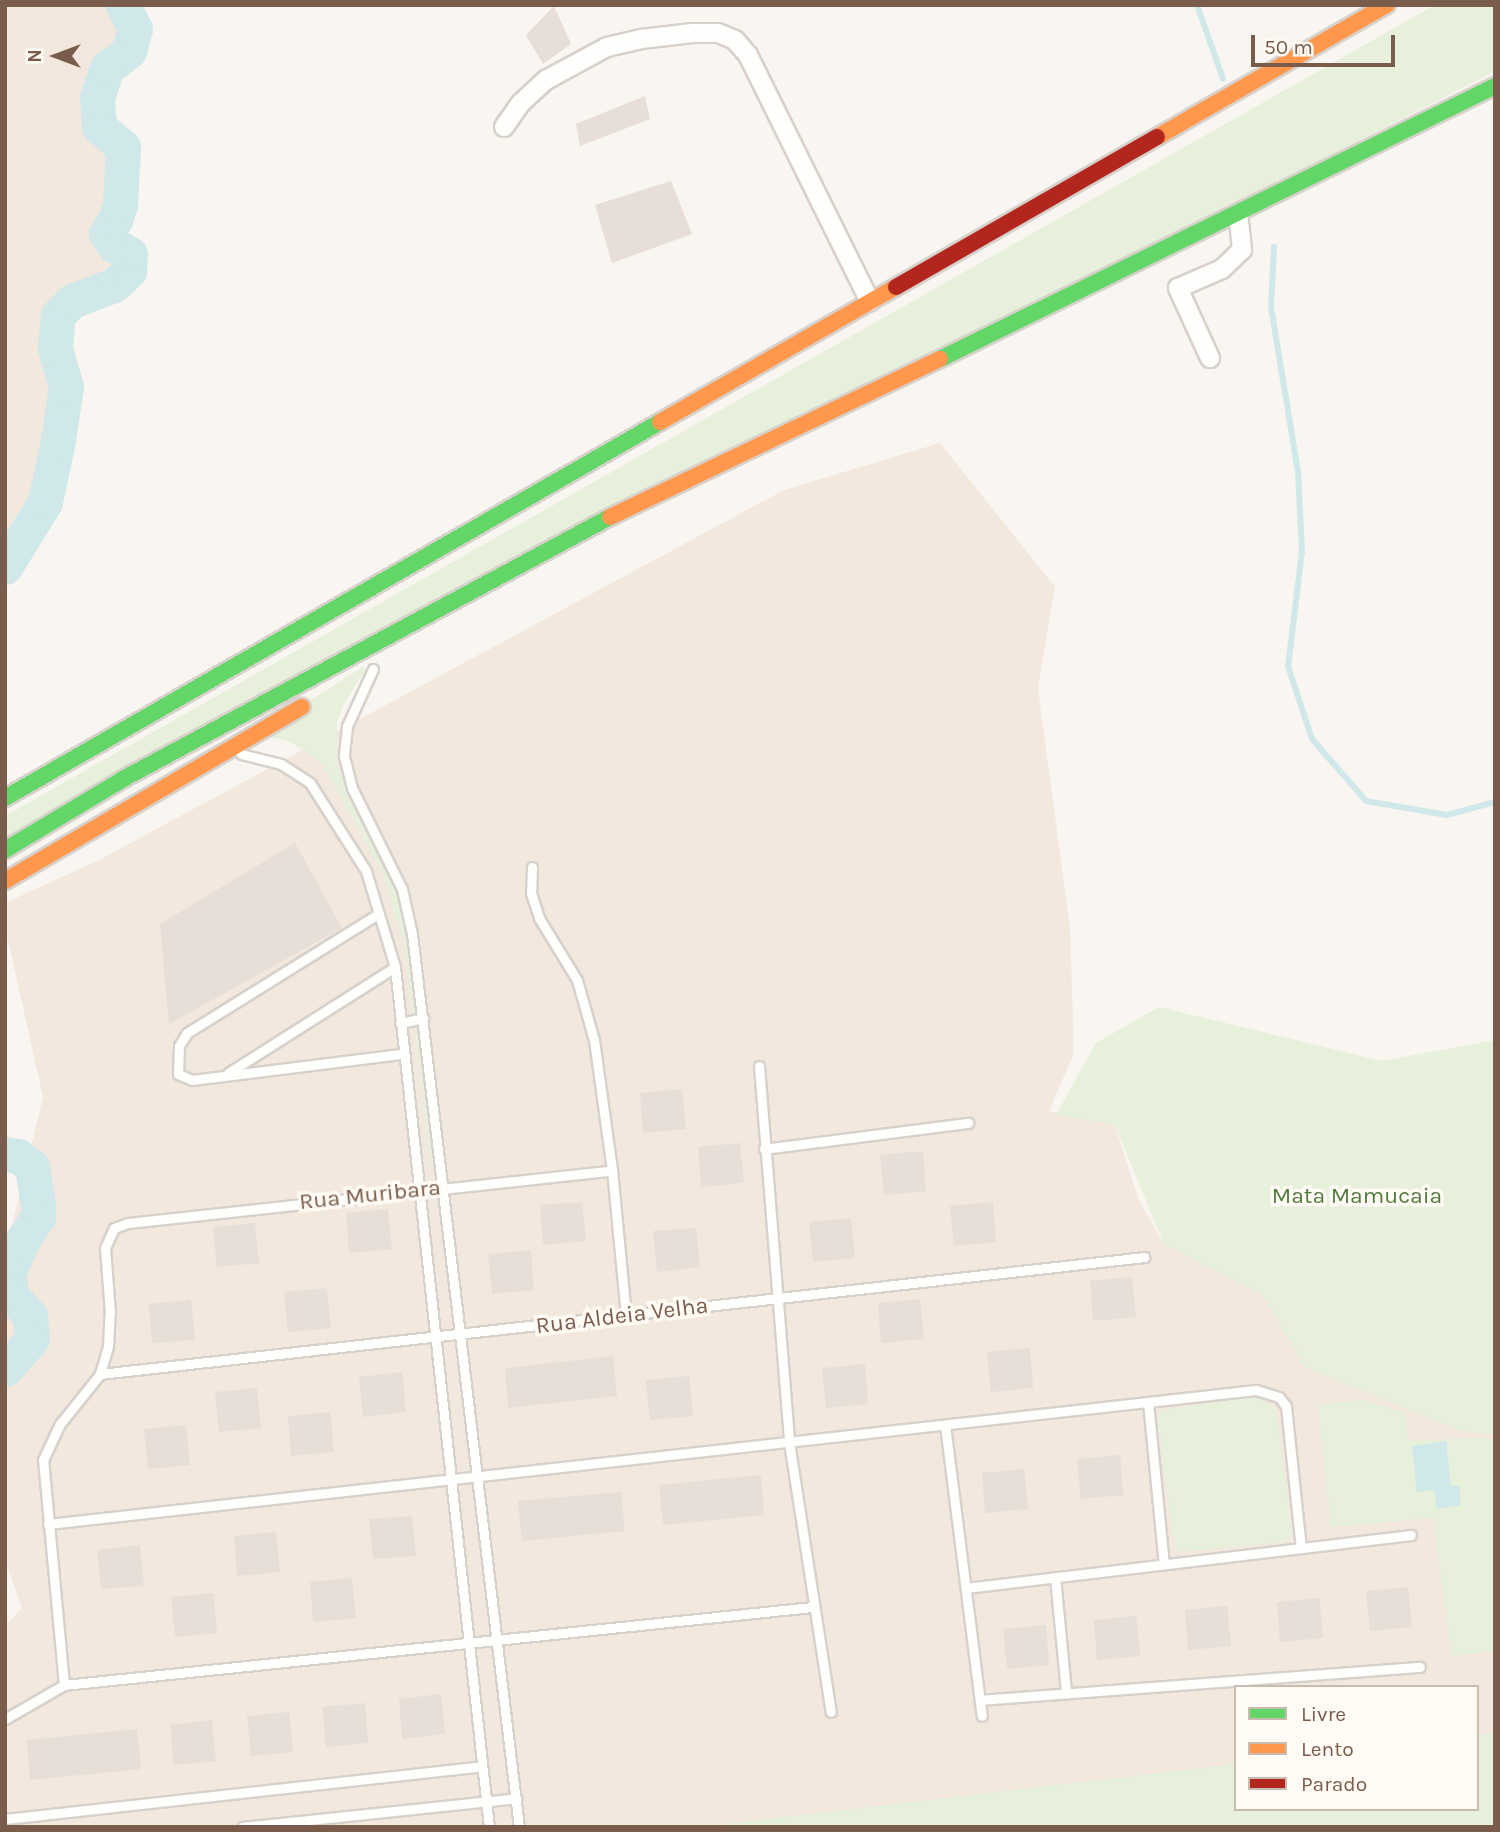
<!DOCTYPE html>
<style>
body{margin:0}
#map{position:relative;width:1500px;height:1832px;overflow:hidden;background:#f9f5f0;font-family:Karla,sans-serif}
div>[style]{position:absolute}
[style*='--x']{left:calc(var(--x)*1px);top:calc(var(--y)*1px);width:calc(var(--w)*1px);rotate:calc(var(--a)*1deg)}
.residential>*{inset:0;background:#f2e8de}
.green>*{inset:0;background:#e7f0db}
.water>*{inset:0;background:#d0e8ea}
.stream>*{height:6px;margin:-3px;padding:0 3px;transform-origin:3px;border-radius:3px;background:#d0e8ea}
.river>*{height:35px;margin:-17.5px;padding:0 17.5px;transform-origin:17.5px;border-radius:17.5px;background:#d0e8ea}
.building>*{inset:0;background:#e6ded7}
.roads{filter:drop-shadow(2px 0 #d7d1cb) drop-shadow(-2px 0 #d7d1cb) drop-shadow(0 2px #d7d1cb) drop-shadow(0 -2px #d7d1cb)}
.lane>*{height:9px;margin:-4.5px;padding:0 4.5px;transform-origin:4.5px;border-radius:4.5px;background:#fefefd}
.street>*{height:18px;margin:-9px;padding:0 9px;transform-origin:9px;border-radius:9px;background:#fefefd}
.fast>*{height:16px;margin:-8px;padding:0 8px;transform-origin:8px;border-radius:8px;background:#63d668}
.slow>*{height:16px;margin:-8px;padding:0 8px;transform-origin:8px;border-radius:8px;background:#ff974d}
.jam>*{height:16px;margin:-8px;padding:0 8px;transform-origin:8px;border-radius:8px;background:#b3261e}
span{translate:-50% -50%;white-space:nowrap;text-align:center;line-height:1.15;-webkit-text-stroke:7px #fffaf3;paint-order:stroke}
.street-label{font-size:23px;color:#7a5c4d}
.park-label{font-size:23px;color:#537a41}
.frame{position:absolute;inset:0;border:7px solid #7a5c4d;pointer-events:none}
.legend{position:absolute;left:1234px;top:1685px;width:245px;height:126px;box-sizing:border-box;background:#fffaf3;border:2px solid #cabbb1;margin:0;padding:9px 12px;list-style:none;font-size:21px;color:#7a5c4d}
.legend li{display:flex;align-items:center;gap:14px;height:35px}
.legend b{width:35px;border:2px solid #cabbb1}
.north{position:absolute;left:21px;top:21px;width:70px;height:70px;-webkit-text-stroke:5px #fffaf3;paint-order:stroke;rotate:270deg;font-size:19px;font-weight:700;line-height:28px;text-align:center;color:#7a5c4d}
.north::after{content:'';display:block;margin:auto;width:24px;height:32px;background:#7a5c4d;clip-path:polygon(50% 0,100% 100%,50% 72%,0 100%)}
.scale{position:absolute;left:1251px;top:35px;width:144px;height:32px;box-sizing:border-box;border:4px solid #7a5c4d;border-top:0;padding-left:9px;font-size:21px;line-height:24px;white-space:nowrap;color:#7a5c4d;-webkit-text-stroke:5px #fffaf3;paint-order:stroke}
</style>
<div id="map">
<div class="residential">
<div style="clip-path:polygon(5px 5px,123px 5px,135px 29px,129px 51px,107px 68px,97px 98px,99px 127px,123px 147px,120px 205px,115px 220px,106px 233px,114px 245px,130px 254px,129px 271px,114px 285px,72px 301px,58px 315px,55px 348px,66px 387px,58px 440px,45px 502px,5px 567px)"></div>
<div style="clip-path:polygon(940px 443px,1055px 587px,1038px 689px,1070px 928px,1074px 1053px,1049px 1111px,1115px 1125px,1139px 1201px,1164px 1244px,1495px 1396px,1495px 1734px,1477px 1736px,1477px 1687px,1236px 1687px,1236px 1771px,843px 1827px,5px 1827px,5px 1626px,22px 1608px,5px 1560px,5px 1255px,43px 1097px,5px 926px,5px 903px,99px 860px,784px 490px)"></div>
</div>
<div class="green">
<div style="clip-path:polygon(1435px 5px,1495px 5px,1495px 71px,5px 838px,5px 816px)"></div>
<div style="clip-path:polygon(364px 666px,365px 671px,343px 705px,337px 723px,337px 759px,340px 775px,395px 881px,407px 922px,438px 1166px,435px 1168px,431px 1166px,404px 945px,383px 874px,322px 763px,289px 741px,257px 734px)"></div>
<div style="clip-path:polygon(1159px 1007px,1382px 1061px,1495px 1040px,1495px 1435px,1461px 1431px,1305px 1367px,1263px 1295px,1164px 1244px,1115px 1125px,1056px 1115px,1096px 1043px)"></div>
<div style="clip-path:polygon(1257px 1396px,1276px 1409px,1292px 1534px,1285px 1542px,1180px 1552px,1175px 1548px,1157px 1416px,1163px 1410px)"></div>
<div style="clip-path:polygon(1362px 1400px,1405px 1413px,1409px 1441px,1473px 1438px,1495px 1440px,1495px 1651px,1452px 1656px,1433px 1518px,1331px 1527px,1318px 1405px)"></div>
<div style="clip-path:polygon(1495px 1733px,1495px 1827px,700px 1827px,1236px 1764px,1236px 1809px,1477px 1809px,1477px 1735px)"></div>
</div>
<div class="water">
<div style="clip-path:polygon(1446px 1441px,1451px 1486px,1459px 1486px,1461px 1505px,1437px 1509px,1434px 1490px,1417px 1492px,1412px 1446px)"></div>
</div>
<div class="stream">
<div style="--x:1197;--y:5;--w:78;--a:70.6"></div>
<div style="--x:1274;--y:247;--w:60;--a:92.9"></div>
<div style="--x:1271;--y:307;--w:166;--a:80.7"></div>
<div style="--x:1298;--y:471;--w:80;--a:87.1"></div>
<div style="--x:1302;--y:551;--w:116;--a:96.9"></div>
<div style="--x:1288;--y:666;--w:77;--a:71.8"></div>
<div style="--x:1312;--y:739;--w:82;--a:48.9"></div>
<div style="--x:1366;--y:801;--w:82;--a:9.8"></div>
<div style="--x:1447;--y:815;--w:50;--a:-15.2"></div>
</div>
<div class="river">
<div style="--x:5;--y:567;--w:76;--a:-58.4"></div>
<div style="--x:45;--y:502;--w:63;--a:-78.2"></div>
<div style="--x:58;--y:440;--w:54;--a:-81.4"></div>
<div style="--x:66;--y:387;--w:41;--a:-105.8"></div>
<div style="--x:55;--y:348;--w:33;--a:-85"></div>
<div style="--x:58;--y:315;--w:20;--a:-45"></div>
<div style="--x:72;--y:301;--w:45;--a:-20.9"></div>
<div style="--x:114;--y:285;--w:21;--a:-43"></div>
<div style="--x:129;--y:271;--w:17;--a:-87"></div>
<div style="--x:130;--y:254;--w:18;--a:-151"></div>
<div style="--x:114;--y:245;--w:14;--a:-124"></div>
<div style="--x:106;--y:233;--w:16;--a:-55"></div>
<div style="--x:115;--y:220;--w:16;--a:-72"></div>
<div style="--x:120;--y:205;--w:58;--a:-87"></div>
<div style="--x:123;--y:147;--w:31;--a:-140"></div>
<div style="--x:99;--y:127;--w:29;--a:-94"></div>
<div style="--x:97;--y:98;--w:32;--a:-72"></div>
<div style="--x:107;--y:68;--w:28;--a:-38"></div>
<div style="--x:129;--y:51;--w:23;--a:-75"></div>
<div style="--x:135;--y:29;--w:27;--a:-117"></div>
<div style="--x:5;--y:1154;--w:13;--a:9"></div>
<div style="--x:18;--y:1156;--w:18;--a:38"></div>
<div style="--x:32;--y:1167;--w:36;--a:81"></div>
<div style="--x:38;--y:1203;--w:14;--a:90"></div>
<div style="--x:38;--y:1217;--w:27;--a:124"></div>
<div style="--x:23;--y:1239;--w:38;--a:113"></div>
<div style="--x:8;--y:1274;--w:20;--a:81"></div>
<div style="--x:11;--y:1294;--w:29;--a:49"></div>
<div style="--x:30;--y:1316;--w:23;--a:85"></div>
<div style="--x:32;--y:1339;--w:40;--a:132"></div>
</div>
<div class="building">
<div style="clip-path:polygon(554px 6px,571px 44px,543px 64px,526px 35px)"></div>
<div style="clip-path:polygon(645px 96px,650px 119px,580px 146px,576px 124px)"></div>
<div style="clip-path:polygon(671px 181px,692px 234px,612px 263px,595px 205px)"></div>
<div style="clip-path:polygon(295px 843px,342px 928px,169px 1024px,160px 924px)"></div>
<div style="clip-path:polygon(682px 1089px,686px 1129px,643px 1133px,640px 1093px)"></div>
<div style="clip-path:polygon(740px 1143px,744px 1183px,701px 1187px,698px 1147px)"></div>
<div style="clip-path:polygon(923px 1151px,926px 1191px,884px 1195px,880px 1155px)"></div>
<div style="clip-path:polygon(582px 1202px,586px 1241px,543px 1245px,540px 1205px)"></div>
<div style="clip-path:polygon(993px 1202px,996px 1242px,954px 1246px,950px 1206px)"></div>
<div style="clip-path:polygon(388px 1209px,392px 1249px,349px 1253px,346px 1213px)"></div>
<div style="clip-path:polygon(851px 1218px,855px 1258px,813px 1262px,809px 1222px)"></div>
<div style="clip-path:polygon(255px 1223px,259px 1263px,217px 1267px,213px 1227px)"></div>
<div style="clip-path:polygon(696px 1228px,700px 1267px,657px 1272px,653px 1231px)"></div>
<div style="clip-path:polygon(531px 1250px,534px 1290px,492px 1294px,488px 1254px)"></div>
<div style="clip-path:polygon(1132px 1277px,1136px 1317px,1093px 1321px,1090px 1281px)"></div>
<div style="clip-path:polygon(327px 1288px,331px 1328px,288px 1332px,284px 1292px)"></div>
<div style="clip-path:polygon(920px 1299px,924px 1339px,881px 1343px,878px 1303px)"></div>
<div style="clip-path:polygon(191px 1300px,195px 1340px,152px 1343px,149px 1304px)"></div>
<div style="clip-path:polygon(1030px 1348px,1033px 1388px,991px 1392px,987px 1352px)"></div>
<div style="clip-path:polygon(613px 1356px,617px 1396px,508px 1408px,505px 1368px)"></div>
<div style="clip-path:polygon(865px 1364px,868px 1404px,826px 1408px,822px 1368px)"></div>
<div style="clip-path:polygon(402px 1372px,406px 1412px,363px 1417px,359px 1377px)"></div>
<div style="clip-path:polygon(689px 1376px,693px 1416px,650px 1420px,646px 1380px)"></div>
<div style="clip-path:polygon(257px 1388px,261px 1428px,219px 1432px,215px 1392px)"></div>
<div style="clip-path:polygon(330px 1412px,334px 1452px,291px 1456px,288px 1416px)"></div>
<div style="clip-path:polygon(186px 1425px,190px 1465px,148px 1469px,144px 1429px)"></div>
<div style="clip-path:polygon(1120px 1455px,1123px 1495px,1081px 1499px,1077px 1459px)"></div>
<div style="clip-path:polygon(1024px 1469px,1028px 1509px,985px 1513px,982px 1473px)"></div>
<div style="clip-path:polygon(761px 1475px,764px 1515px,663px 1525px,659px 1485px)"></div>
<div style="clip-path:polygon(621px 1492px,625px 1531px,522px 1541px,518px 1501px)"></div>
<div style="clip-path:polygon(412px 1516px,416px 1556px,373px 1559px,369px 1519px)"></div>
<div style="clip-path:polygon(276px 1532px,280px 1572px,237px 1576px,234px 1536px)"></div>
<div style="clip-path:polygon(140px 1545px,144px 1586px,101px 1589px,97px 1550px)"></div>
<div style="clip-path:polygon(352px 1578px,356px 1618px,313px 1622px,310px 1582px)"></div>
<div style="clip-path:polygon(1408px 1587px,1412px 1627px,1370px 1631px,1366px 1591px)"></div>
<div style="clip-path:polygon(213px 1593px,217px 1633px,175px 1637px,171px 1597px)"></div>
<div style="clip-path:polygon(1319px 1598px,1323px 1638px,1280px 1642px,1277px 1602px)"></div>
<div style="clip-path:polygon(1227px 1606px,1231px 1646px,1188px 1650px,1185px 1610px)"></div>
<div style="clip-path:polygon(1136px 1616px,1140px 1656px,1097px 1660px,1094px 1620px)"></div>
<div style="clip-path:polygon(1046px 1625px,1049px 1665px,1007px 1669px,1003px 1629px)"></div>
<div style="clip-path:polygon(441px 1694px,445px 1734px,402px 1739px,399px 1699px)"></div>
<div style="clip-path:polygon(365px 1703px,368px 1743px,326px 1747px,322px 1707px)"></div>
<div style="clip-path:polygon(289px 1712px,293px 1752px,251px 1756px,247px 1716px)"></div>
<div style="clip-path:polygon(212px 1720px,216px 1761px,174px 1765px,170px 1725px)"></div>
<div style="clip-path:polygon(137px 1729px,141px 1769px,30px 1780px,27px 1740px)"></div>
</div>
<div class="roads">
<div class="lane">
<div style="--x:373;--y:669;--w:63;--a:114.5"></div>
<div style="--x:347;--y:726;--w:30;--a:96"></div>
<div style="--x:344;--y:756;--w:33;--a:76"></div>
<div style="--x:352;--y:788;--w:113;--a:63.7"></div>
<div style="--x:402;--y:889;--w:46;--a:77.5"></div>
<div style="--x:412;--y:934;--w:899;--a:83.17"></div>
<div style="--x:241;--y:754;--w:41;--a:14"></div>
<div style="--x:281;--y:764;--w:35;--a:33"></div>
<div style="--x:310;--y:783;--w:104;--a:57.5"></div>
<div style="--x:366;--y:871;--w:100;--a:73.2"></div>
<div style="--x:395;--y:967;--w:865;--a:83.76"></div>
<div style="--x:532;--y:867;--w:26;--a:92"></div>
<div style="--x:531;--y:893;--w:26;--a:72"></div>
<div style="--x:539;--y:918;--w:73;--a:58.5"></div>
<div style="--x:577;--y:980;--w:62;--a:74.2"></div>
<div style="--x:594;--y:1040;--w:131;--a:82.1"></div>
<div style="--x:612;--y:1170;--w:147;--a:84.5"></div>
<div style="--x:378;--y:914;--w:225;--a:148.1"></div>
<div style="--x:187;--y:1033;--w:15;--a:122"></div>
<div style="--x:179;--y:1046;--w:28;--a:92"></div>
<div style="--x:178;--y:1074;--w:15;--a:23"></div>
<div style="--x:192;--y:1080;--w:212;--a:-7.1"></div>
<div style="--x:400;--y:1023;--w:24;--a:-12"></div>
<div style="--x:759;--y:1066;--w:377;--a:85.4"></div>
<div style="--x:789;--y:1442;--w:273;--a:81.2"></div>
<div style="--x:228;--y:1073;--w:198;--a:-32.4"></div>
<div style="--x:764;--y:1149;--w:206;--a:-7.3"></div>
<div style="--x:100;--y:1374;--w:1051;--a:-6.39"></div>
<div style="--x:1148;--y:1402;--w:163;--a:84.4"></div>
<div style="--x:945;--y:1425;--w:293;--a:82.8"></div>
<div style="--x:48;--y:1524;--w:1215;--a:-6.33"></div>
<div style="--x:1256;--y:1390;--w:24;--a:17"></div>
<div style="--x:1279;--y:1397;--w:11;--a:52"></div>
<div style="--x:1286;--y:1406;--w:143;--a:84"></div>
<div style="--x:1055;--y:1577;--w:116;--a:84.5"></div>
<div style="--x:966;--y:1588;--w:448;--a:-6.8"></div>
<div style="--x:64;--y:1685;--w:753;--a:-5.95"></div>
<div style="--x:980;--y:1700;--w:441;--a:-4.3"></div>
<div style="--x:5;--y:1719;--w:68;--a:-30"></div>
<div style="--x:64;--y:1685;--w:226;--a:-95.3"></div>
<div style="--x:43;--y:1460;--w:40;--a:-65"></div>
<div style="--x:60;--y:1424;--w:64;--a:-51.3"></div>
<div style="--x:100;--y:1374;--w:29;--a:-74"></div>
<div style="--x:108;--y:1346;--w:33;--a:-87"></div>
<div style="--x:110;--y:1313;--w:65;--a:-94.4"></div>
<div style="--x:105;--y:1248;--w:22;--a:-66"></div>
<div style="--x:114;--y:1228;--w:15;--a:-20"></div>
<div style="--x:128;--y:1223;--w:487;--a:-6.2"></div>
<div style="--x:5;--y:1819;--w:480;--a:-6.3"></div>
<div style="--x:242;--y:1827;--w:276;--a:-6"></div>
</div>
<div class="street">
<div style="--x:504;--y:127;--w:29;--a:-55"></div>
<div style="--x:521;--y:103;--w:34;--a:-43"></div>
<div style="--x:546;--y:80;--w:69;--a:-28.4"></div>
<div style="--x:607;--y:47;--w:35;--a:-13"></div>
<div style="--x:641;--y:39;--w:52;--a:-6.6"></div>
<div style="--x:693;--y:33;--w:25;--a:0"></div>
<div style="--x:718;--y:33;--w:18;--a:22"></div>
<div style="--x:735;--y:40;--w:20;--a:49"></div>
<div style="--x:748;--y:55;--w:275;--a:63.7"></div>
<div style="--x:1210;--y:358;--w:77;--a:-114.6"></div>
<div style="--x:1178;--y:288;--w:48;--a:-23.4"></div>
<div style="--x:1222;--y:269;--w:28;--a:-44"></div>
<div style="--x:1242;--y:250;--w:36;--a:-96"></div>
</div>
<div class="fast">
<div style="--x:940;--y:359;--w:619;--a:-26.19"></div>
<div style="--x:5;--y:798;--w:755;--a:-29.86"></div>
<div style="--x:5;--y:850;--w:138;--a:-31"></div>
<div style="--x:123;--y:779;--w:553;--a:-28.28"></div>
</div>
<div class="slow">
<div style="--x:1157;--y:137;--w:265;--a:-29.9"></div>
<div style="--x:660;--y:422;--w:272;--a:-29.8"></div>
<div style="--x:610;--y:517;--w:366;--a:-25.6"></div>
<div style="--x:5;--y:881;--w:344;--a:-30.4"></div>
</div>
<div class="jam">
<div style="--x:896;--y:287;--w:301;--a:-29.9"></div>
</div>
</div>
<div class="street-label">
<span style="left:370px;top:1195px;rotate:-6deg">Rua Muribara</span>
<span style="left:622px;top:1316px;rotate:-7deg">Rua Aldeia Velha</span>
</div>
<div class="park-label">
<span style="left:1357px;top:1196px">Mata Mamucaia</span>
</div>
<div class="frame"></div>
<ul class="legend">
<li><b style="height:9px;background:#63d668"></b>Livre</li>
<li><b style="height:9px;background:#ff974d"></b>Lento</li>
<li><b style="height:9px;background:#b3261e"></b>Parado</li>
</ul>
<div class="north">N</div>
<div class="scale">50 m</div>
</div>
